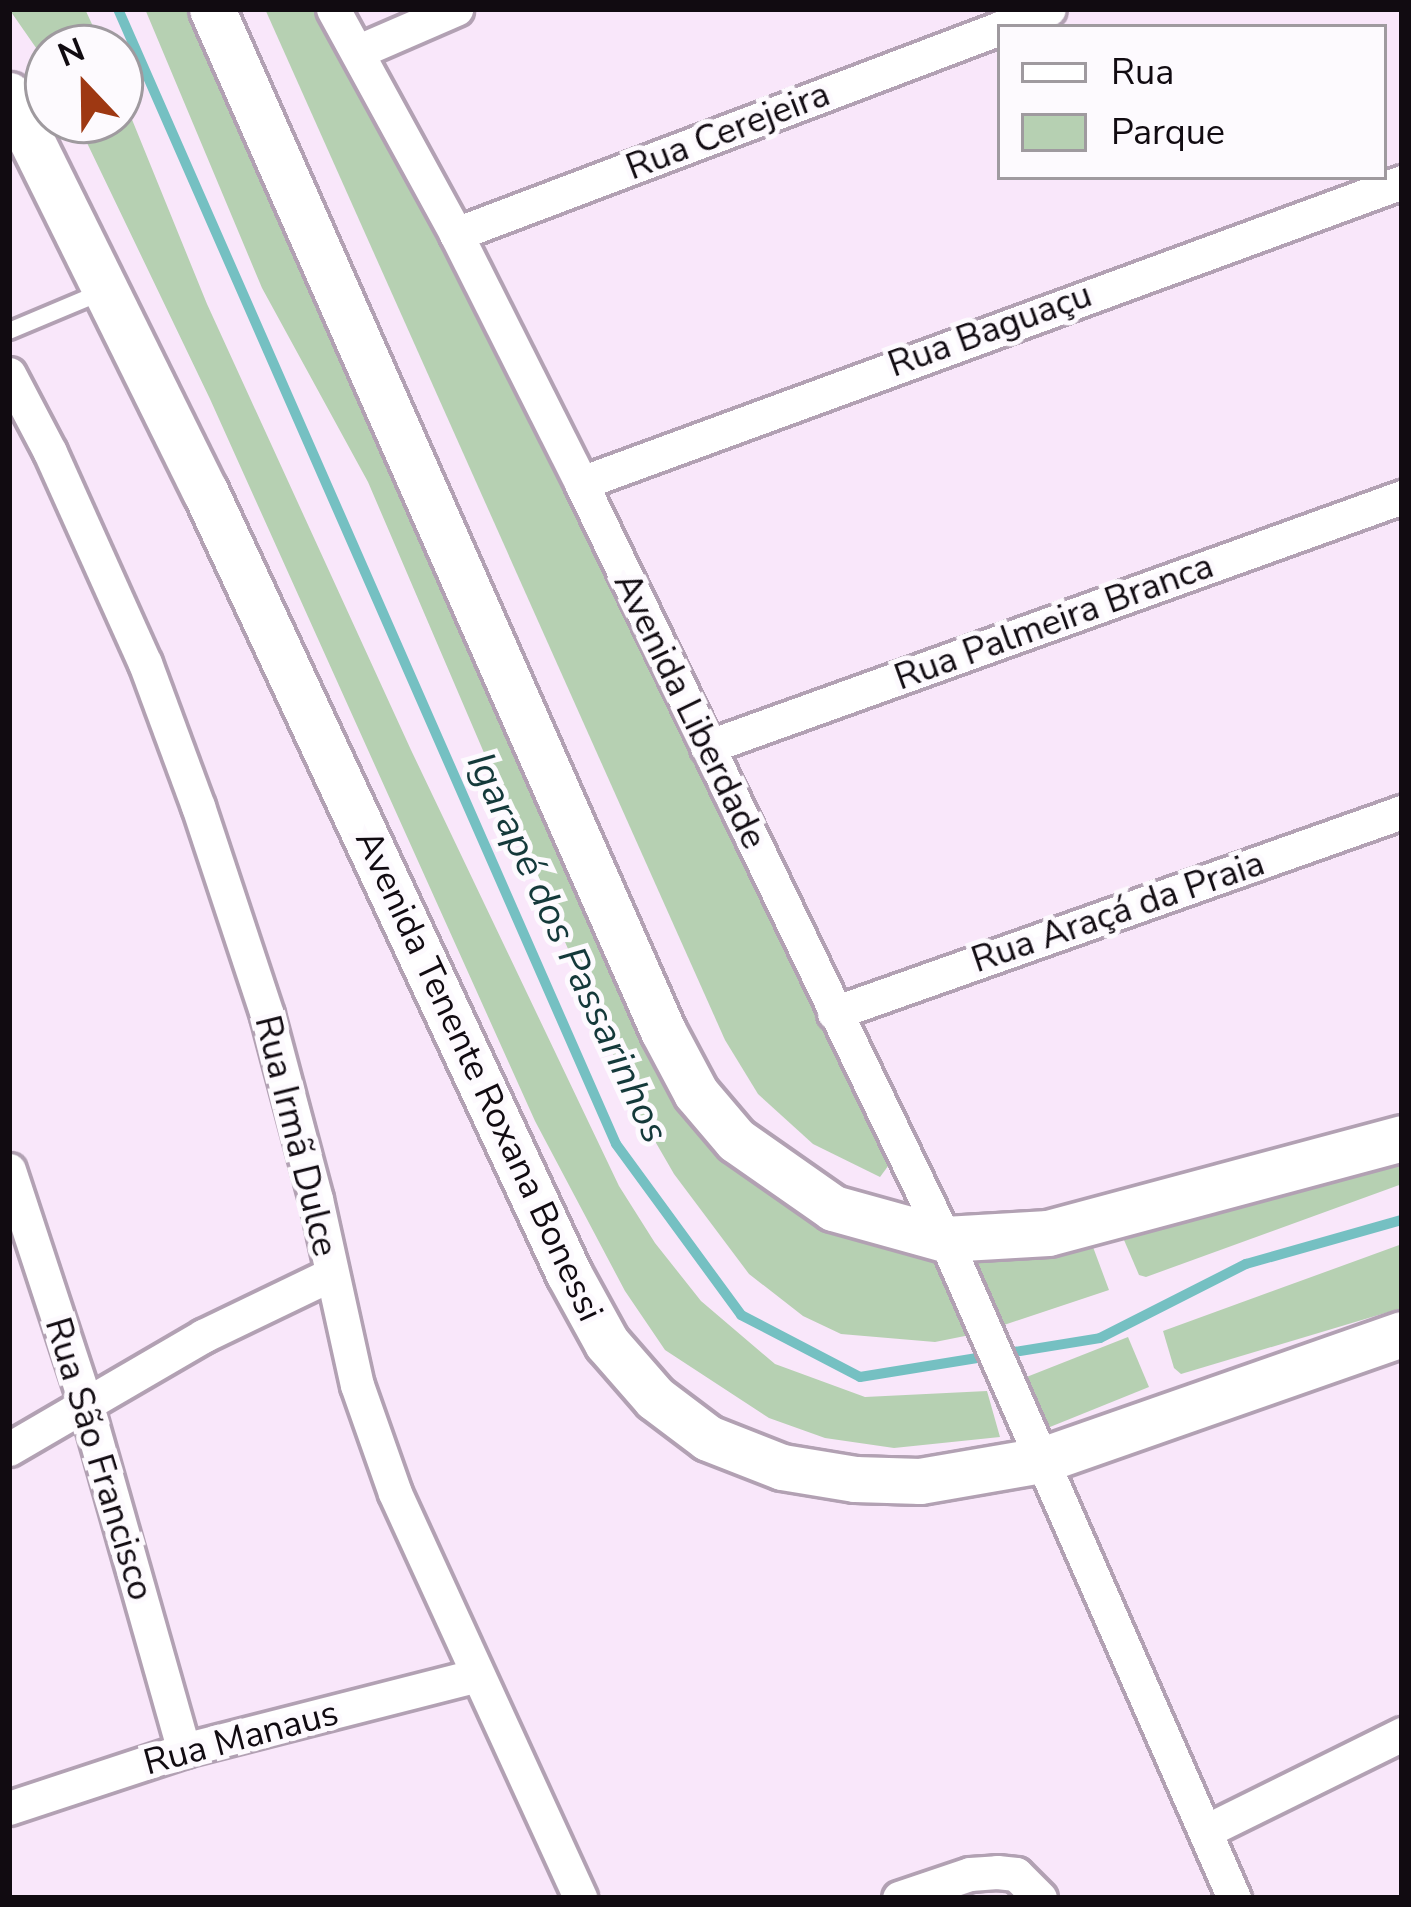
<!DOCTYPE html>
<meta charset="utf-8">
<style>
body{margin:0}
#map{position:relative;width:1411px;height:1907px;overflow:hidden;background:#f9e7fa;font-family:"Nunito Sans",sans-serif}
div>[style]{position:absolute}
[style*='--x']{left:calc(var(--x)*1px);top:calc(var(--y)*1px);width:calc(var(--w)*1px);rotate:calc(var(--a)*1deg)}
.green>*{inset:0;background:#b6d0b2}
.stream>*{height:10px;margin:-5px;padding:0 5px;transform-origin:5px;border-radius:5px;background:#75c0c2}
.roads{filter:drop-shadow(3px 0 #b2a1b3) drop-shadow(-3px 0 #b2a1b3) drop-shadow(0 3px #b2a1b3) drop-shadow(0 -3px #b2a1b3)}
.lane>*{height:16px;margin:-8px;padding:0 8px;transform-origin:8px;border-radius:8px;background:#fff}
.street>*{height:33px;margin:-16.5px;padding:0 16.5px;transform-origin:16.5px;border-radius:16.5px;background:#fff}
.secondary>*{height:45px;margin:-22.5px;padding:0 22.5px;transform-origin:22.5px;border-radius:22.5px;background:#fff}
span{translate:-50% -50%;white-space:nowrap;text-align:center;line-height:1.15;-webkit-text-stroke:10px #fdfafe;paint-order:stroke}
.street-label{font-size:36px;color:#110b11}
.water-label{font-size:39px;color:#14393a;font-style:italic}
.frame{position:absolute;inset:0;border:12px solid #110b11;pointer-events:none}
.legend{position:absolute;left:997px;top:24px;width:390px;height:156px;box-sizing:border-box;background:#fdfafe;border:3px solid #9f9a9f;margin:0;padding:15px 21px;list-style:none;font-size:36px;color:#110b11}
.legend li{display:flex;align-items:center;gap:24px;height:60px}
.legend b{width:60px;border:3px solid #9f9a9f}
.north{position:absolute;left:24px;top:24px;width:120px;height:120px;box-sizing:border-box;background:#fdfafe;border:3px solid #9f9a9f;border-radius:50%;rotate:338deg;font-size:33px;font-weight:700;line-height:48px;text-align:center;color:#110b11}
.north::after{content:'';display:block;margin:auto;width:42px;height:54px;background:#9e3812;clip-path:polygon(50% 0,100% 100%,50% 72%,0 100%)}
</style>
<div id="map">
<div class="green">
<div style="clip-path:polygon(9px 9px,85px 9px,103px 48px,48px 48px,48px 65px)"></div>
<div style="clip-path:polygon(145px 9px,195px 9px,712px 1132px,937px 1245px,970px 1335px,935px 1342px,841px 1334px,803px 1316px,749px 1274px,674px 1174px,637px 1110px,368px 482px,262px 288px)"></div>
<div style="clip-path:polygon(265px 9px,326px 9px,897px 1154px,880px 1177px,813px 1144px,758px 1094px,725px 1040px)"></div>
<div style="clip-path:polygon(120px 90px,207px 304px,411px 750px,619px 1186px,655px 1243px,701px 1301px,775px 1364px,865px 1397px,987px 1391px,1000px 1437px,894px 1448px,825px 1438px,769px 1418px,665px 1350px,625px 1291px,535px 1121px,210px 399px,76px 120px,120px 120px)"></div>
<div style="clip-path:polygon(1402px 1157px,1402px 1184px,1146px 1277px,1139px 1275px,1124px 1240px)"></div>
<div style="clip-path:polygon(1402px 1244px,1402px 1308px,1181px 1374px,1174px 1368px,1163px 1331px)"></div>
<div style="clip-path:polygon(970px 1247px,1033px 1252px,1093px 1247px,1109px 1290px,1004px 1325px)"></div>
<div style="clip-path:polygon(1128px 1337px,1149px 1387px,1045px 1429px,1024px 1378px)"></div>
</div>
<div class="stream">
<div style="--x:118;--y:9;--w:1239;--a:66.31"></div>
<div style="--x:616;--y:1144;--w:212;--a:53.8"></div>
<div style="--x:741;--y:1315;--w:134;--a:27.5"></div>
<div style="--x:860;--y:1377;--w:243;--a:-9.2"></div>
<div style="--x:1100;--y:1338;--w:164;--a:-26.9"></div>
<div style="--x:1246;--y:1264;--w:162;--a:-15.8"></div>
</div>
<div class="roads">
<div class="lane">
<div style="--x:9;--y:331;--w:101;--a:-22.8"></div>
</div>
<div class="street">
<div style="--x:333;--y:9;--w:256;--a:61.3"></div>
<div style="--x:456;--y:234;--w:279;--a:63.3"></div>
<div style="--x:581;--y:483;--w:839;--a:64.29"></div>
<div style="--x:945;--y:1239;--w:720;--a:66.32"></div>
<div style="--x:1002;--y:27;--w:50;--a:-21"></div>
<div style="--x:359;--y:51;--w:106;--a:-23.4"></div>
<div style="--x:456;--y:234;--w:582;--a:-20.74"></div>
<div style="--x:9;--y:374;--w:88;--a:62.3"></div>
<div style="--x:50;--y:452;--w:231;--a:65.8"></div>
<div style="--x:145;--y:663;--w:153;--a:69.7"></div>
<div style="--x:198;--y:806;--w:220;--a:71.7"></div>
<div style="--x:267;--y:1015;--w:190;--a:75.1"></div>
<div style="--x:316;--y:1199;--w:190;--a:77.6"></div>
<div style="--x:357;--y:1385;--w:114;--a:70.6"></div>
<div style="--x:395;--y:1493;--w:445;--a:65.4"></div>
<div style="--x:581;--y:483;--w:874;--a:-20.13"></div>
<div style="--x:707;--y:747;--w:739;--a:-19.78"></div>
<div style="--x:834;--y:1013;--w:603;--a:-19.49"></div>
<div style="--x:9;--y:1170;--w:243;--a:71.8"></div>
<div style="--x:85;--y:1401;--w:363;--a:74.2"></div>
<div style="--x:9;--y:1449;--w:225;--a:-30.2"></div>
<div style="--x:203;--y:1336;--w:141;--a:-25.7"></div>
<div style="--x:9;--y:1808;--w:184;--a:-18.3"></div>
<div style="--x:184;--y:1750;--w:300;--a:-14.3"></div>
<div style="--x:1206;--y:1831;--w:219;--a:-26.3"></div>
<div style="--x:899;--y:1898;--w:75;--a:-18.7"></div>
<div style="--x:970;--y:1874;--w:27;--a:-4"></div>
<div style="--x:997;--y:1872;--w:19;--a:6"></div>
<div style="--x:1016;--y:1874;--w:34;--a:45"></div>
</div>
<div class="secondary">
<div style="--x:212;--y:9;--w:1117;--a:66.19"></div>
<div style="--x:663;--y:1031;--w:70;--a:62"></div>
<div style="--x:696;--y:1093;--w:62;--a:49.6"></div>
<div style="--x:736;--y:1140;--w:118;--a:35"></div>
<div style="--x:833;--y:1208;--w:116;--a:15.5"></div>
<div style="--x:945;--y:1239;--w:103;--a:-3.3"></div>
<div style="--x:1048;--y:1233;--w:367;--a:-15"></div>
<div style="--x:9;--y:95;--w:442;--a:63.7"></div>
<div style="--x:205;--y:491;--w:863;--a:65.07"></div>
<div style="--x:569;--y:1274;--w:79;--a:61.2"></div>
<div style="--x:607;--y:1343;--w:73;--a:48.9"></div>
<div style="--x:655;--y:1398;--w:66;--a:37"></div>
<div style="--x:708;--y:1438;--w:79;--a:21.4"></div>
<div style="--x:782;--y:1467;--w:74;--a:9.3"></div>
<div style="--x:855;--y:1479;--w:65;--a:1.8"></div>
<div style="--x:920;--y:1481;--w:124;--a:-9.8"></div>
<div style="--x:1042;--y:1460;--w:381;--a:-19.3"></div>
</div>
</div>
<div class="street-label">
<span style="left:728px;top:131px;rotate:-21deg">Rua Cerejeira</span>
<span style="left:990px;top:330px;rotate:-20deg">Rua Baguaçu</span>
<span style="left:1054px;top:622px;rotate:-20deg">Rua Palmeira Branca</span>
<span style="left:690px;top:711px;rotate:64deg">Avenida Liberdade</span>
<span style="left:1118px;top:912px;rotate:-19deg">Rua Araçá da Praia</span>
<span style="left:479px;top:1076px;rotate:65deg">Avenida Tenente Roxana Bonessi</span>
<span style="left:296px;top:1136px;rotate:76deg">Rua Irmã Dulce</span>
<span style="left:99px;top:1459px;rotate:73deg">Rua São Francisco</span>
<span style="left:241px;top:1738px;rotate:-15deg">Rua Manaus</span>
</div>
<div class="water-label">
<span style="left:567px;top:948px;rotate:65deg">Igarapé dos Passarinhos</span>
</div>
<div class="frame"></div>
<ul class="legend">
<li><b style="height:15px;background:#fff"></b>Rua</li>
<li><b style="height:33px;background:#b6d0b2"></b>Parque</li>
</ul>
<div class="north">N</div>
</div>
